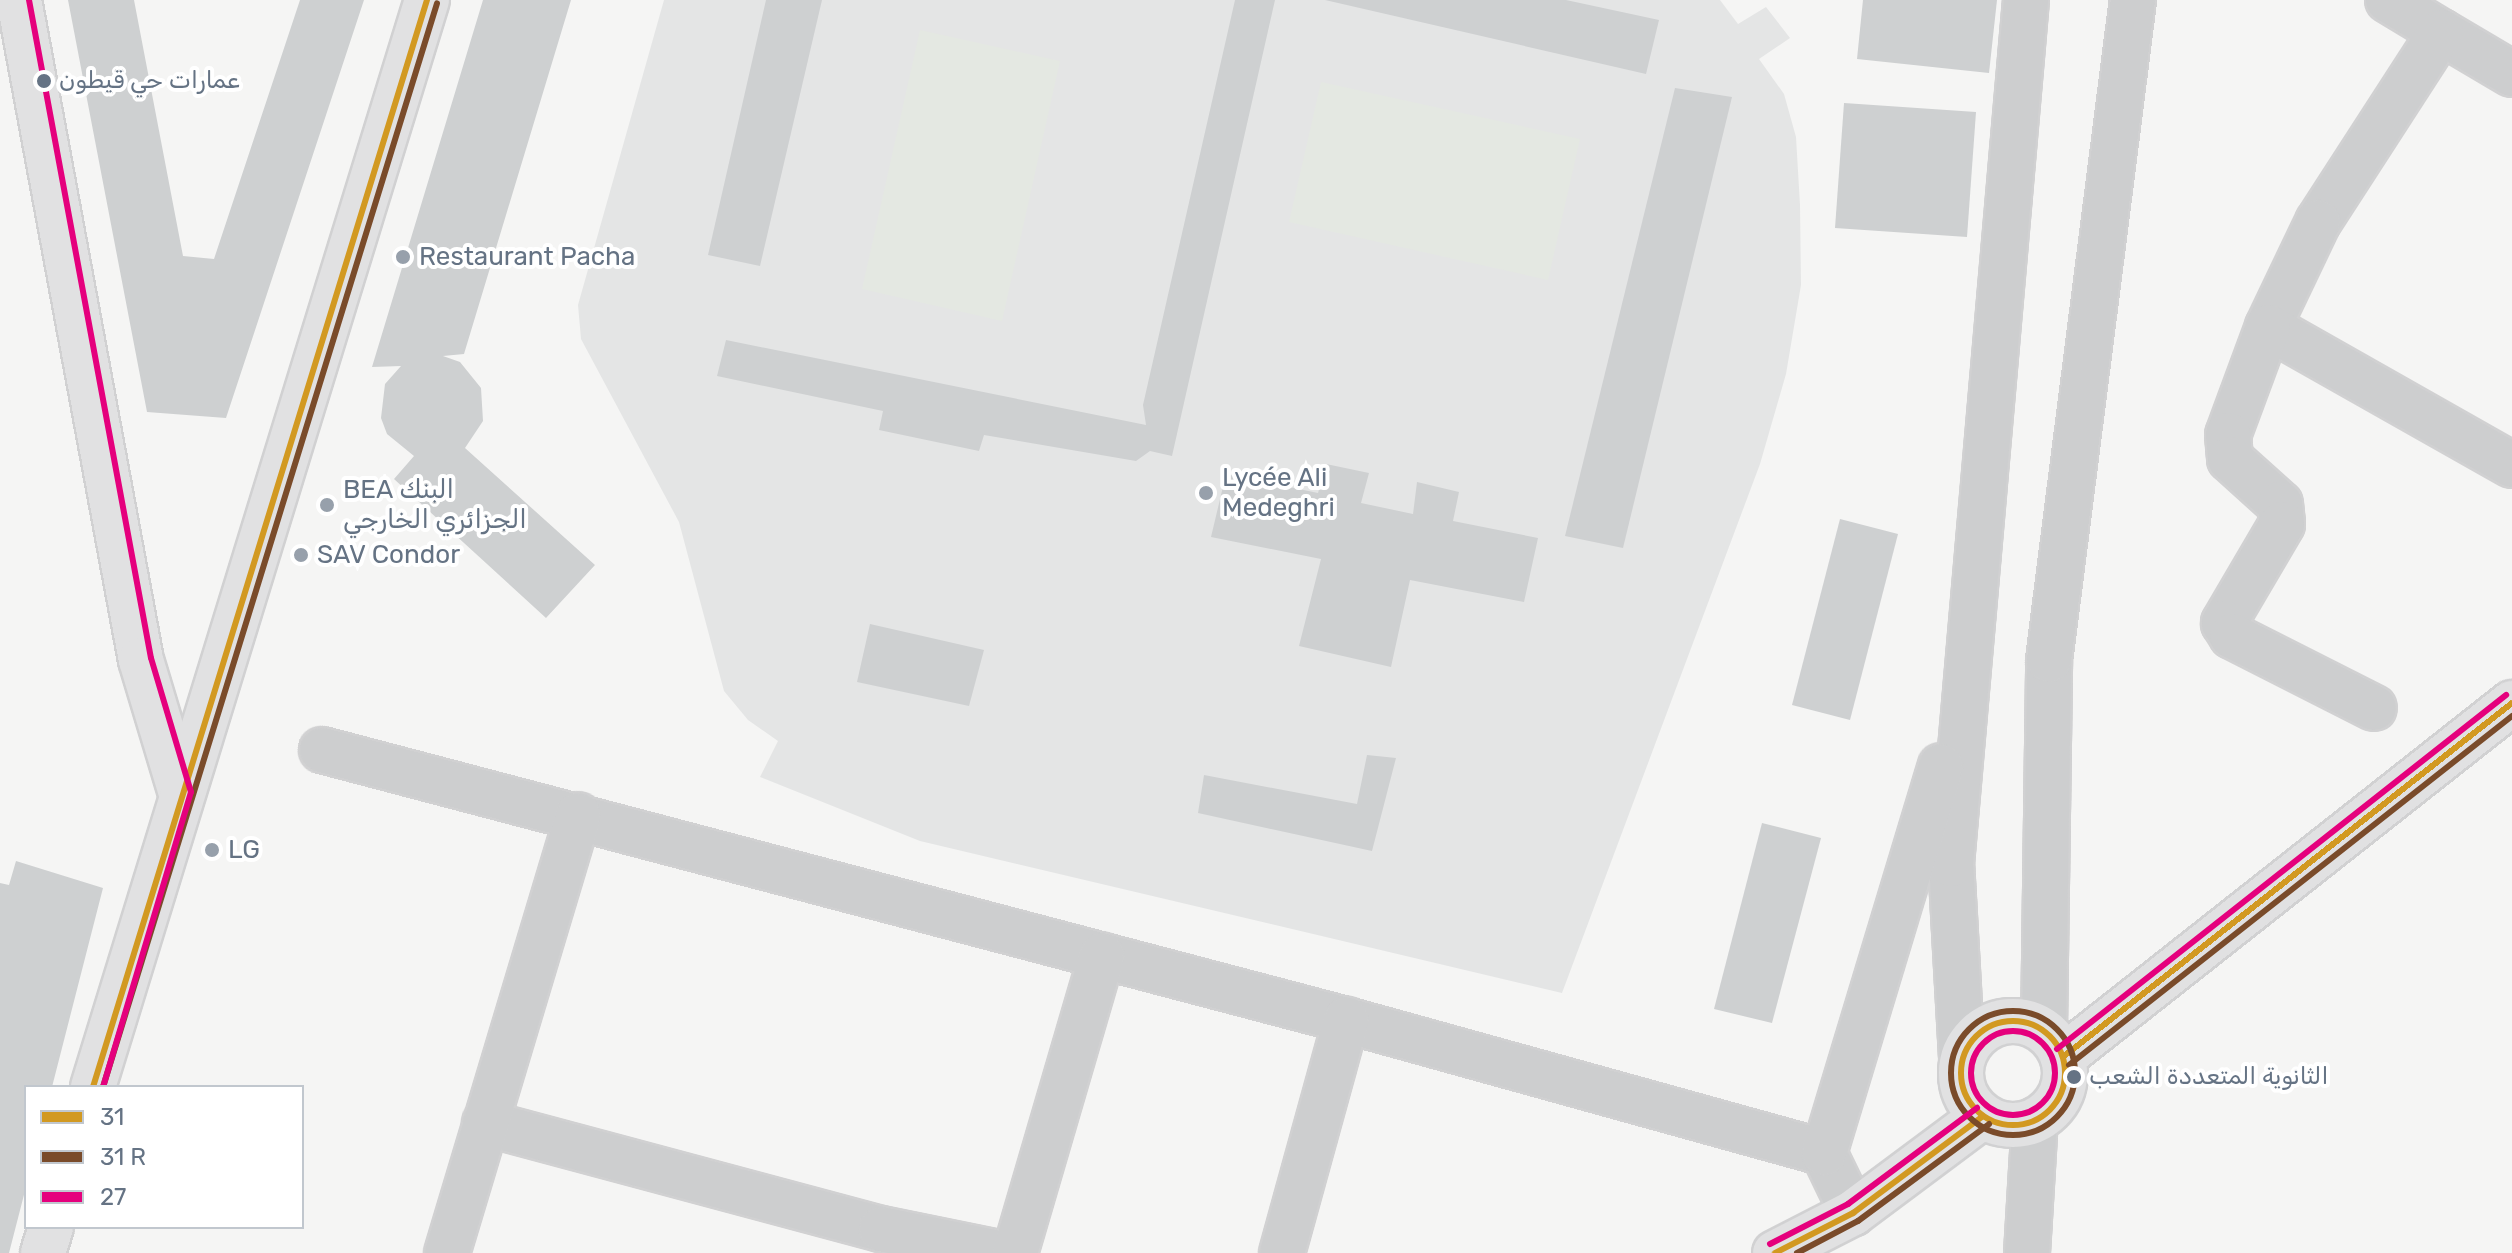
<!DOCTYPE html>
<meta charset="utf-8">
<style>
body{margin:0}
#map{position:relative;width:2512px;height:1253px;overflow:hidden;background:#f5f5f4;font-family:Rubik,Cairo,sans-serif}
div>[style]{position:absolute}
[style*='--x']{left:calc(var(--x)*1px);top:calc(var(--y)*1px);width:calc(var(--w)*1px);rotate:calc(var(--a)*1deg)}
.built>*{inset:0;background:#e4e5e5}
.green>*{inset:0;background:#e4e8e2}
.building>*{inset:0;background:#ced0d1}
.roads{filter:drop-shadow(2px 0 #d1d1d2) drop-shadow(-2px 0 #d1d1d2) drop-shadow(0 2px #d1d1d2) drop-shadow(0 -2px #d1d1d2)}
.minor>*{height:44px;margin:-22px;padding:0 22px;transform-origin:22px;border-radius:22px;background:#cdcecf}
.major>*{height:44px;margin:-22px;padding:0 22px;transform-origin:22px;border-radius:22px;background:#e1e1e2}
.major>.ring{margin:-22px;padding:0;box-sizing:content-box;background:none;border:44px solid #e1e1e2;border-radius:50%}
.bus-1>*{height:6px;margin:-3px;padding:0 3px;transform-origin:3px;border-radius:3px;background:#d29921}
.bus-1>.ring{margin:-3px;padding:0;box-sizing:content-box;background:none;border:6px solid #d29921;border-radius:50%}
.bus-2>*{height:6px;margin:-3px;padding:0 3px;transform-origin:3px;border-radius:3px;background:#7a4b2a}
.bus-2>.ring{margin:-3px;padding:0;box-sizing:content-box;background:none;border:6px solid #7a4b2a;border-radius:50%}
.bus-3>*{height:6px;margin:-3px;padding:0 3px;transform-origin:3px;border-radius:3px;background:#e5007d}
.bus-3>.ring{margin:-3px;padding:0;box-sizing:content-box;background:none;border:6px solid #e5007d;border-radius:50%}
.dots>*{width:22px;height:22px;translate:-50% -50%;box-sizing:border-box;border:4px solid #fff;border-radius:50%}
span{translate:-50% -50%;white-space:nowrap;text-align:center;line-height:1.15;-webkit-text-stroke:8px #fff;paint-order:stroke}
.bus-label{font-size:24px;color:#657384}
.left{translate:0 -50%;text-align:left}
.poi-label{font-size:26px;color:#657384}
.legend{position:absolute;left:24px;top:1085px;width:280px;height:144px;box-sizing:border-box;background:#fff;border:2px solid #c1c7ce;margin:0;padding:10px 14px;list-style:none;font-size:24px;color:#657384}
.legend li{display:flex;align-items:center;gap:16px;height:40px}
.legend b{width:40px;border:2px solid #c1c7ce}
</style>
<div id="map">
<div class="built">
<div style="clip-path:polygon(664px 0,1720px 0,1738px 24px,1766px 7px,1790px 38px,1759px 59px,1784px 94px,1796px 137px,1800px 205px,1801px 285px,1786px 374px,1760px 464px,1562px 993px,920px 841px,760px 777px,778px 741px,748px 720px,724px 691px,679px 522px,581px 339px,578px 305px)"></div>
</div>
<div class="green">
<div style="clip-path:polygon(920px 30px,1060px 61px,1002px 321px,862px 289px)"></div>
<div style="clip-path:polygon(1321px 82px,1580px 139px,1548px 280px,1289px 222px)"></div>
</div>
<div class="building">
<div style="clip-path:polygon(68px 0,134px 0,183px 256px,214px 259px,300px 0,364px 0,226px 418px,147px 412px)"></div>
<div style="clip-path:polygon(483px 0,571px 0,464px 354px,443px 356px,460px 362px,481px 388px,483px 421px,465px 448px,595px 565px,546px 618px,394px 479px,414px 456px,387px 434px,381px 418px,385px 384px,401px 366px,372px 367px)"></div>
<div style="clip-path:polygon(766px 0,822px 0,760px 266px,708px 255px)"></div>
<div style="clip-path:polygon(1235px 0,1275px 0,1172px 456px,1150px 451px,1136px 461px,984px 435px,979px 451px,879px 430px,883px 411px,717px 376px,726px 340px,1146px 425px,1143px 405px)"></div>
<div style="clip-path:polygon(1325px 0,1566px 0,1659px 20px,1646px 74px)"></div>
<div style="clip-path:polygon(1863px 0,1997px 0,1989px 73px,1857px 59px)"></div>
<div style="clip-path:polygon(1675px 88px,1732px 97px,1623px 548px,1565px 536px)"></div>
<div style="clip-path:polygon(1844px 103px,1976px 112px,1967px 237px,1835px 228px)"></div>
<div style="clip-path:polygon(1326px 464px,1369px 473px,1361px 503px,1413px 514px,1417px 482px,1459px 492px,1453px 521px,1538px 538px,1524px 602px,1410px 580px,1391px 667px,1299px 646px,1321px 559px,1211px 537px,1226px 474px,1318px 493px)"></div>
<div style="clip-path:polygon(1840px 519px,1898px 534px,1850px 720px,1792px 705px)"></div>
<div style="clip-path:polygon(870px 624px,984px 650px,969px 706px,857px 682px)"></div>
<div style="clip-path:polygon(1367px 755px,1396px 758px,1372px 851px,1198px 813px,1204px 775px,1357px 804px)"></div>
<div style="clip-path:polygon(1762px 823px,1821px 838px,1772px 1023px,1714px 1009px)"></div>
<div style="clip-path:polygon(16px 861px,103px 888px,52px 1087px,26px 1087px,26px 1187px,9px 1253px,0 1253px,0 883px,9px 885px)"></div>
</div>
<div class="roads">
<div class="minor">
<div style="--x:2388;--y:0;--w:62;--a:31.1"></div>
<div style="--x:2512;--y:74;--w:82;--a:-149.4"></div>
<div style="--x:2441;--y:32;--w:226;--a:122.9"></div>
<div style="--x:2318;--y:222;--w:116;--a:115.5"></div>
<div style="--x:2268;--y:327;--w:280;--a:29.5"></div>
<div style="--x:2268;--y:327;--w:115;--a:110.3"></div>
<div style="--x:2228;--y:435;--w:24;--a:85"></div>
<div style="--x:2230;--y:459;--w:67;--a:42"></div>
<div style="--x:2280;--y:504;--w:20;--a:84"></div>
<div style="--x:2282;--y:524;--w:115;--a:120.4"></div>
<div style="--x:2224;--y:623;--w:15;--a:58"></div>
<div style="--x:2232;--y:636;--w:159;--a:26.9"></div>
<div style="--x:322;--y:750;--w:1059;--a:14.77"></div>
<div style="--x:1346;--y:1020;--w:496;--a:15.5"></div>
<div style="--x:1824;--y:1153;--w:67;--a:64.2"></div>
<div style="--x:2044;--y:1030;--w:370;--a:-89.2"></div>
<div style="--x:2049;--y:660;--w:665;--a:-82.75"></div>
<div style="--x:1962;--y:1058;--w:194;--a:-93.2"></div>
<div style="--x:1951;--y:864;--w:867;--a:-85.04"></div>
<div style="--x:485;--y:1123;--w:410;--a:15"></div>
<div style="--x:881;--y:1229;--w:120;--a:11.5"></div>
<div style="--x:1824;--y:1153;--w:404;--a:-73.2"></div>
<div style="--x:447;--y:1253;--w:457;--a:-73.3"></div>
<div style="--x:1015;--y:1253;--w:310;--a:-73.7"></div>
<div style="--x:1282;--y:1253;--w:242;--a:-74.6"></div>
<div style="--x:2027;--y:1253;--w:133;--a:-86.6"></div>
</div>
<div class="major">
<div style="--x:19;--y:0;--w:671;--a:79.53"></div>
<div style="--x:141;--y:660;--w:139;--a:73.3"></div>
<div class="ring" style="left:1961px;top:1021px;width:60px;height:60px"></div>
<div style="--x:2063;--y:1057;--w:572;--a:-38.25"></div>
<div style="--x:93;--y:1087;--w:1137;--a:-72.92"></div>
<div style="--x:43;--y:1253;--w:27;--a:-73"></div>
<div style="--x:1775;--y:1253;--w:88;--a:-27.1"></div>
<div style="--x:1853;--y:1213;--w:162;--a:-36.7"></div>
</div>
</div>
<div class="bus-1">
<div class="ring" style="left:1961px;top:1021px;width:98px;height:98px"></div>
<div style="--x:2063;--y:1057;--w:572;--a:-38.25"></div>
<div style="--x:93;--y:1087;--w:1137;--a:-72.92"></div>
<div style="--x:1775;--y:1253;--w:88;--a:-27.1"></div>
<div style="--x:1853;--y:1213;--w:162;--a:-36.7"></div>
</div>
<div class="bus-2">
<div class="ring" style="left:1951px;top:1011px;width:118px;height:118px"></div>
<div style="--x:2069;--y:1065;--w:564;--a:-38.23"></div>
<div style="--x:103;--y:1087;--w:1134;--a:-72.87"></div>
<div style="--x:1797;--y:1253;--w:69;--a:-27.7"></div>
<div style="--x:1858;--y:1221;--w:163;--a:-36.5"></div>
</div>
<div class="bus-3">
<div style="--x:29;--y:0;--w:669;--a:79.5"></div>
<div style="--x:151;--y:658;--w:140;--a:73.4"></div>
<div style="--x:191;--y:792;--w:308;--a:106.6"></div>
<div class="ring" style="left:1971px;top:1031px;width:78px;height:78px"></div>
<div style="--x:2057;--y:1049;--w:572;--a:-38.25"></div>
<div style="--x:1770;--y:1244;--w:88;--a:-27.1"></div>
<div style="--x:1848;--y:1204;--w:161;--a:-36.7"></div>
</div>
<div class="dots">
<div style="left:44px;top:81px;background:#657384"></div>
<div style="left:403px;top:257px;background:#97a0ab"></div>
<div style="left:1206px;top:493px;background:#97a0ab"></div>
<div style="left:327px;top:505px;background:#97a0ab"></div>
<div style="left:301px;top:555px;background:#97a0ab"></div>
<div style="left:212px;top:850px;background:#97a0ab"></div>
<div style="left:2074px;top:1077px;background:#657384"></div>
</div>
<div class="bus-label">
<span class="left" style="left:59px;top:81px">عمارات حي قيطون</span>
<span class="left" style="left:2089px;top:1077px">الثانوية المتعددة الشعب</span>
</div>
<div class="poi-label">
<span class="left" style="left:419px;top:257px">Restaurant Pacha</span>
<span class="left" style="left:1222px;top:493px">Lycée Ali<br>Medeghri</span>
<span class="left" style="left:343px;top:505px">BEA البنك<br>الجزائري الخارجي</span>
<span class="left" style="left:317px;top:555px">SAV Condor</span>
<span class="left" style="left:228px;top:850px">LG</span>
</div>
<ul class="legend">
<li><b style="height:10px;background:#d29921"></b>31</li>
<li><b style="height:10px;background:#7a4b2a"></b>31 R</li>
<li><b style="height:10px;background:#e5007d"></b>27</li>
</ul>
</div>
